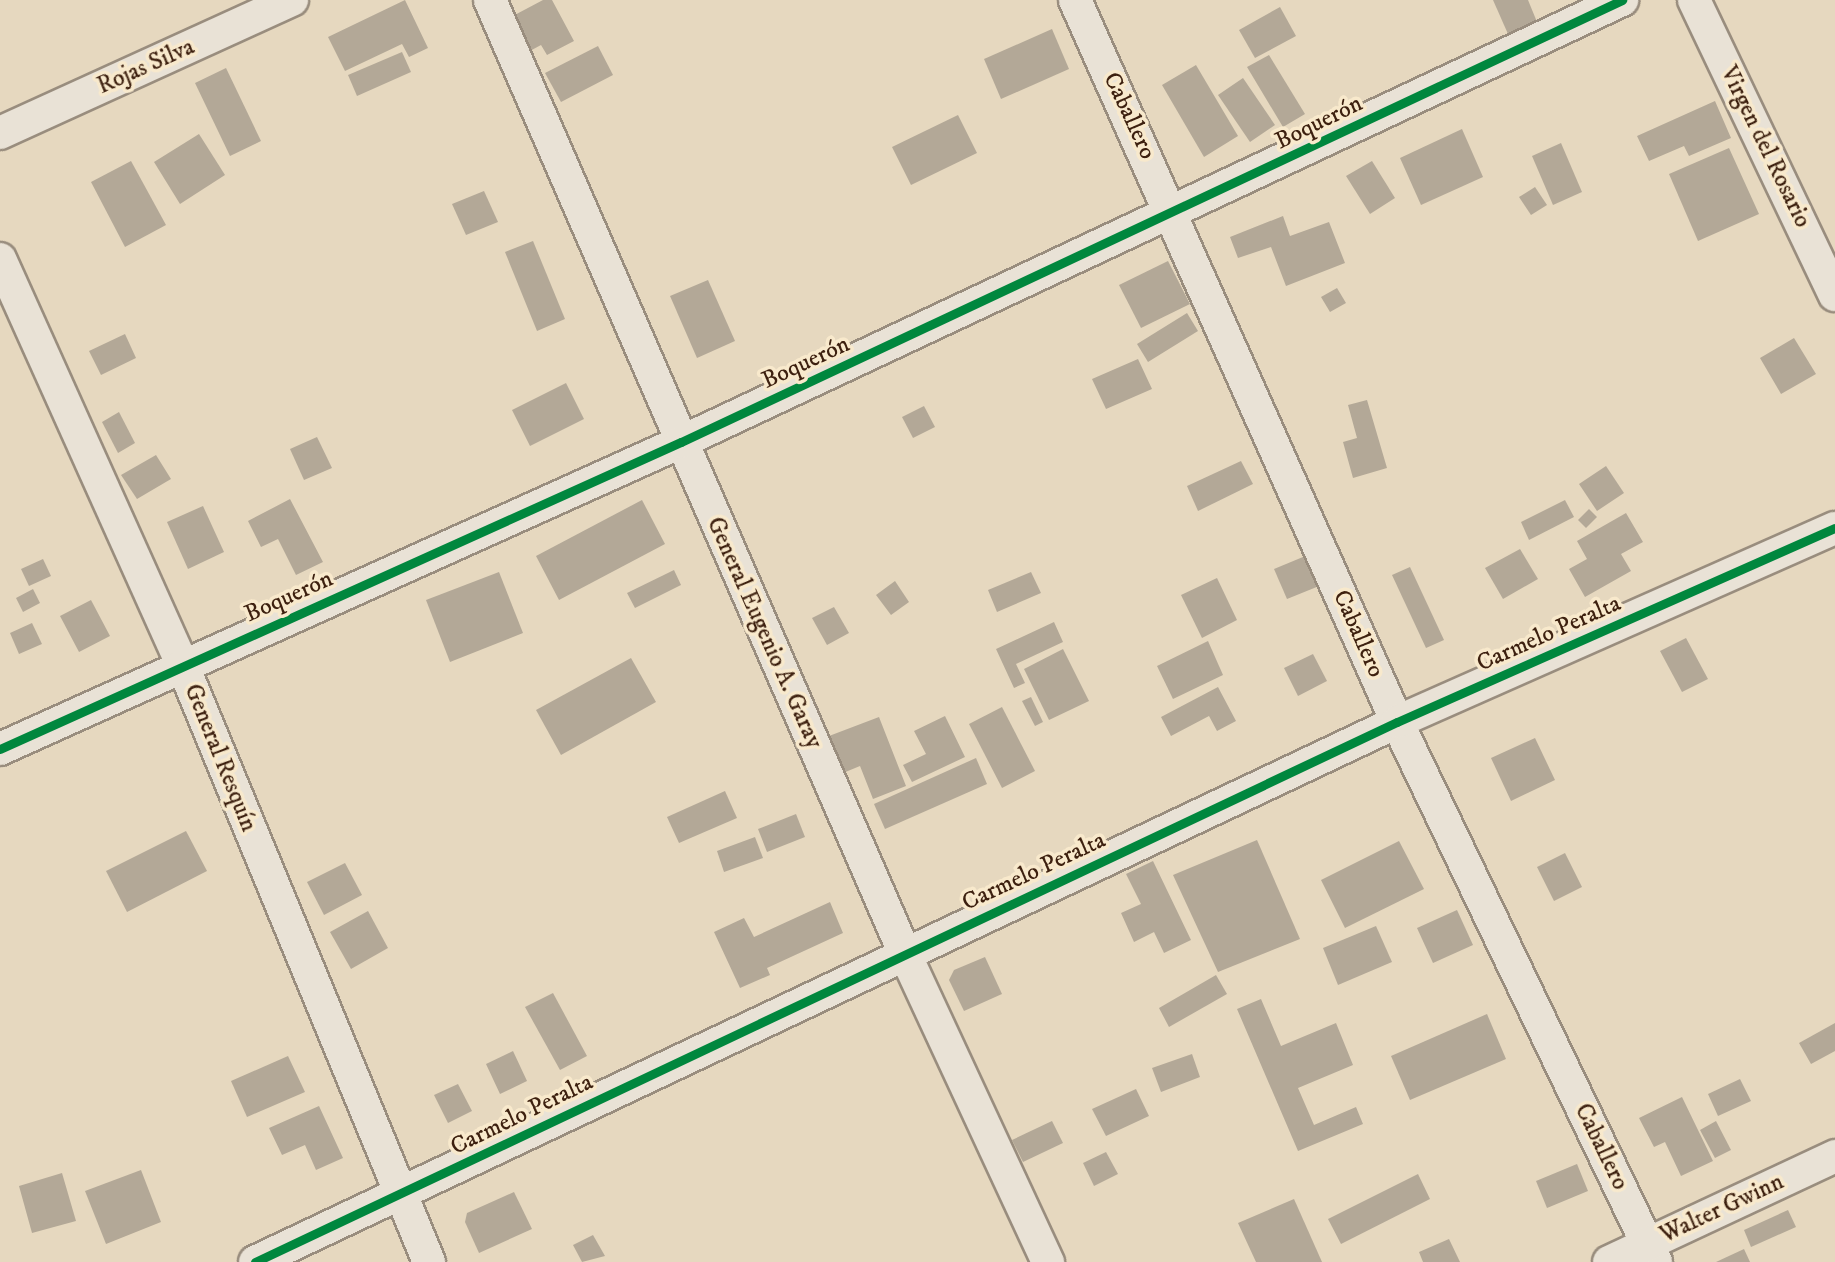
<!DOCTYPE html>
<meta charset="utf-8">
<style>
body{margin:0}
#map{position:relative;width:1835px;height:1262px;overflow:hidden;background:#e6d8bf;font-family:"IM FELL DW Pica",serif}
div>[style]{position:absolute}
[style*='--x']{left:calc(var(--x)*1px);top:calc(var(--y)*1px);width:calc(var(--w)*1px);rotate:calc(var(--a)*1deg)}
.building>*{inset:0;background:#b3a897}
.roads{filter:drop-shadow(2px 0 #998d7e) drop-shadow(-2px 0 #998d7e) drop-shadow(0 2px #998d7e) drop-shadow(0 -2px #998d7e)}
.street>*{height:32px;margin:-16px;padding:0 16px;transform-origin:16px;border-radius:16px;background:#e9e2d6}
.cycleway>*{height:9px;margin:-4.5px;padding:0 4.5px;transform-origin:4.5px;border-radius:4.5px;background:#00873e}
span{translate:-50% -50%;white-space:nowrap;text-align:center;line-height:1.15;-webkit-text-stroke:7px #f8e9cc;paint-order:stroke}
.street-label{font-size:24px;color:#3d200f}
</style>
<div id="map">
<div class="building">
<div style="clip-path:polygon(405px 0,428px 48px,409px 57px,402px 44px,345px 71px,328px 37px)"></div>
<div style="clip-path:polygon(543px 0,552px 0,574px 41px,547px 55px,541px 45px,528px 52px,509px 18px)"></div>
<div style="clip-path:polygon(1493px 0,1528px 0,1537px 22px,1508px 34px)"></div>
<div style="clip-path:polygon(1280px 7px,1296px 36px,1255px 58px,1239px 30px)"></div>
<div style="clip-path:polygon(1052px 29px,1069px 69px,1001px 99px,984px 59px)"></div>
<div style="clip-path:polygon(598px 46px,613px 75px,561px 102px,545px 73px)"></div>
<div style="clip-path:polygon(402px 52px,411px 72px,357px 96px,348px 75px)"></div>
<div style="clip-path:polygon(1269px 55px,1305px 114px,1283px 127px,1247px 67px)"></div>
<div style="clip-path:polygon(1196px 65px,1238px 136px,1204px 157px,1162px 85px)"></div>
<div style="clip-path:polygon(226px 68px,261px 141px,230px 156px,195px 83px)"></div>
<div style="clip-path:polygon(1243px 78px,1275px 125px,1250px 142px,1218px 95px)"></div>
<div style="clip-path:polygon(1715px 101px,1731px 138px,1689px 156px,1684px 146px,1649px 161px,1637px 136px)"></div>
<div style="clip-path:polygon(958px 115px,977px 153px,911px 185px,892px 147px)"></div>
<div style="clip-path:polygon(1462px 129px,1483px 177px,1421px 205px,1400px 158px)"></div>
<div style="clip-path:polygon(199px 134px,225px 175px,180px 204px,154px 162px)"></div>
<div style="clip-path:polygon(1561px 143px,1582px 192px,1553px 205px,1532px 156px)"></div>
<div style="clip-path:polygon(1729px 148px,1759px 214px,1698px 241px,1669px 174px)"></div>
<div style="clip-path:polygon(131px 161px,166px 225px,125px 247px,91px 182px)"></div>
<div style="clip-path:polygon(1372px 161px,1395px 198px,1370px 214px,1346px 176px)"></div>
<div style="clip-path:polygon(1535px 187px,1547px 205px,1531px 215px,1519px 197px)"></div>
<div style="clip-path:polygon(484px 191px,498px 222px,466px 235px,452px 204px)"></div>
<div style="clip-path:polygon(1283px 216px,1290px 236px,1329px 222px,1345px 263px,1286px 286px,1271px 247px,1238px 258px,1230px 237px)"></div>
<div style="clip-path:polygon(533px 241px,565px 319px,537px 331px,505px 252px)"></div>
<div style="clip-path:polygon(1168px 261px,1190px 304px,1141px 328px,1119px 285px)"></div>
<div style="clip-path:polygon(708px 280px,735px 341px,697px 358px,670px 296px)"></div>
<div style="clip-path:polygon(1337px 288px,1346px 303px,1330px 312px,1321px 297px)"></div>
<div style="clip-path:polygon(1187px 313px,1198px 331px,1148px 362px,1137px 344px)"></div>
<div style="clip-path:polygon(125px 334px,136px 358px,101px 375px,89px 351px)"></div>
<div style="clip-path:polygon(1794px 338px,1816px 374px,1781px 394px,1760px 358px)"></div>
<div style="clip-path:polygon(1138px 359px,1152px 389px,1106px 409px,1092px 379px)"></div>
<div style="clip-path:polygon(566px 383px,584px 419px,530px 446px,512px 410px)"></div>
<div style="clip-path:polygon(1367px 400px,1387px 468px,1353px 478px,1343px 442px,1357px 438px,1348px 405px)"></div>
<div style="clip-path:polygon(924px 406px,935px 427px,913px 438px,902px 417px)"></div>
<div style="clip-path:polygon(119px 412px,135px 443px,118px 453px,102px 422px)"></div>
<div style="clip-path:polygon(317px 437px,332px 468px,304px 480px,290px 449px)"></div>
<div style="clip-path:polygon(156px 455px,171px 479px,137px 499px,121px 475px)"></div>
<div style="clip-path:polygon(1241px 461px,1253px 484px,1198px 511px,1187px 486px)"></div>
<div style="clip-path:polygon(1606px 466px,1624px 493px,1597px 511px,1579px 484px)"></div>
<div style="clip-path:polygon(290px 499px,323px 562px,296px 575px,278px 539px,261px 547px,248px 521px)"></div>
<div style="clip-path:polygon(642px 500px,665px 544px,559px 600px,536px 556px)"></div>
<div style="clip-path:polygon(1565px 500px,1574px 517px,1529px 540px,1521px 522px)"></div>
<div style="clip-path:polygon(203px 506px,224px 552px,188px 569px,167px 522px)"></div>
<div style="clip-path:polygon(1589px 509px,1597px 517px,1586px 528px,1578px 520px)"></div>
<div style="clip-path:polygon(1626px 513px,1643px 542px,1621px 554px,1631px 571px,1585px 597px,1569px 569px,1587px 559px,1577px 541px)"></div>
<div style="clip-path:polygon(1520px 549px,1538px 579px,1503px 599px,1485px 568px)"></div>
<div style="clip-path:polygon(1315px 552px,1329px 582px,1287px 599px,1274px 569px)"></div>
<div style="clip-path:polygon(43px 559px,51px 576px,29px 586px,21px 569px)"></div>
<div style="clip-path:polygon(1410px 567px,1444px 640px,1426px 648px,1392px 575px)"></div>
<div style="clip-path:polygon(674px 570px,681px 585px,635px 608px,627px 593px)"></div>
<div style="clip-path:polygon(499px 572px,523px 633px,450px 662px,426px 600px)"></div>
<div style="clip-path:polygon(1031px 572px,1041px 593px,997px 612px,988px 590px)"></div>
<div style="clip-path:polygon(1217px 578px,1237px 620px,1202px 638px,1181px 595px)"></div>
<div style="clip-path:polygon(895px 581px,909px 602px,891px 615px,876px 595px)"></div>
<div style="clip-path:polygon(33px 589px,40px 603px,23px 612px,16px 598px)"></div>
<div style="clip-path:polygon(91px 600px,110px 636px,79px 652px,60px 616px)"></div>
<div style="clip-path:polygon(834px 607px,849px 633px,827px 645px,812px 618px)"></div>
<div style="clip-path:polygon(1054px 622px,1063px 642px,1016px 664px,1025px 683px,1014px 688px,996px 649px)"></div>
<div style="clip-path:polygon(32px 623px,42px 644px,19px 654px,10px 633px)"></div>
<div style="clip-path:polygon(1686px 638px,1708px 679px,1682px 692px,1660px 651px)"></div>
<div style="clip-path:polygon(1208px 641px,1223px 675px,1173px 699px,1157px 666px)"></div>
<div style="clip-path:polygon(1063px 649px,1089px 701px,1049px 720px,1024px 669px)"></div>
<div style="clip-path:polygon(1313px 654px,1327px 681px,1298px 696px,1284px 668px)"></div>
<div style="clip-path:polygon(631px 658px,656px 702px,561px 755px,536px 710px)"></div>
<div style="clip-path:polygon(1218px 687px,1236px 721px,1217px 731px,1209px 716px,1171px 736px,1161px 717px)"></div>
<div style="clip-path:polygon(1031px 697px,1043px 722px,1035px 726px,1022px 701px)"></div>
<div style="clip-path:polygon(1002px 707px,1035px 771px,1002px 788px,969px 724px)"></div>
<div style="clip-path:polygon(945px 716px,965px 757px,912px 782px,903px 765px,926px 754px,914px 731px)"></div>
<div style="clip-path:polygon(879px 717px,906px 786px,873px 799px,860px 766px,843px 773px,829px 736px)"></div>
<div style="clip-path:polygon(1535px 738px,1555px 780px,1511px 801px,1491px 758px)"></div>
<div style="clip-path:polygon(976px 758px,987px 784px,885px 829px,874px 804px)"></div>
<div style="clip-path:polygon(725px 791px,737px 818px,679px 843px,667px 817px)"></div>
<div style="clip-path:polygon(796px 814px,805px 837px,767px 852px,758px 829px)"></div>
<div style="clip-path:polygon(186px 831px,207px 871px,127px 912px,106px 871px)"></div>
<div style="clip-path:polygon(755px 837px,763px 858px,724px 872px,717px 851px)"></div>
<div style="clip-path:polygon(1257px 840px,1300px 939px,1218px 972px,1173px 875px)"></div>
<div style="clip-path:polygon(1399px 841px,1424px 889px,1345px 928px,1321px 880px)"></div>
<div style="clip-path:polygon(1565px 853px,1582px 887px,1554px 901px,1537px 867px)"></div>
<div style="clip-path:polygon(1153px 861px,1191px 940px,1164px 953px,1154px 932px,1134px 942px,1121px 913px,1141px 904px,1126px 874px)"></div>
<div style="clip-path:polygon(345px 863px,362px 895px,324px 915px,307px 882px)"></div>
<div style="clip-path:polygon(830px 902px,843px 933px,767px 968px,770px 975px,740px 988px,714px 932px,744px 918px,754px 937px)"></div>
<div style="clip-path:polygon(1457px 910px,1473px 945px,1433px 963px,1417px 928px)"></div>
<div style="clip-path:polygon(368px 911px,388px 948px,351px 969px,330px 932px)"></div>
<div style="clip-path:polygon(1376px 926px,1392px 962px,1338px 985px,1323px 948px)"></div>
<div style="clip-path:polygon(985px 957px,1002px 994px,964px 1011px,949px 980px,954px 970px)"></div>
<div style="clip-path:polygon(1216px 975px,1227px 994px,1169px 1027px,1159px 1008px)"></div>
<div style="clip-path:polygon(553px 993px,587px 1056px,560px 1070px,525px 1007px)"></div>
<div style="clip-path:polygon(1261px 999px,1281px 1046px,1336px 1023px,1353px 1065px,1298px 1088px,1314px 1125px,1356px 1107px,1363px 1124px,1298px 1151px,1237px 1009px)"></div>
<div style="clip-path:polygon(1487px 1014px,1506px 1059px,1410px 1100px,1391px 1056px)"></div>
<div style="clip-path:polygon(1835px 1023px,1835px 1051px,1811px 1064px,1799px 1043px)"></div>
<div style="clip-path:polygon(513px 1051px,527px 1081px,500px 1094px,486px 1064px)"></div>
<div style="clip-path:polygon(1192px 1054px,1200px 1077px,1161px 1092px,1152px 1068px)"></div>
<div style="clip-path:polygon(288px 1056px,305px 1092px,247px 1117px,231px 1081px)"></div>
<div style="clip-path:polygon(1740px 1079px,1751px 1101px,1718px 1116px,1708px 1094px)"></div>
<div style="clip-path:polygon(458px 1084px,472px 1111px,448px 1123px,434px 1095px)"></div>
<div style="clip-path:polygon(1136px 1089px,1149px 1116px,1106px 1136px,1092px 1109px)"></div>
<div style="clip-path:polygon(1682px 1097px,1713px 1161px,1681px 1176px,1665px 1142px,1654px 1147px,1639px 1118px)"></div>
<div style="clip-path:polygon(319px 1106px,343px 1158px,316px 1170px,305px 1145px,282px 1155px,269px 1128px)"></div>
<div style="clip-path:polygon(1052px 1121px,1063px 1143px,1023px 1162px,1012px 1140px)"></div>
<div style="clip-path:polygon(1716px 1121px,1731px 1150px,1715px 1158px,1700px 1130px)"></div>
<div style="clip-path:polygon(1106px 1152px,1118px 1174px,1094px 1186px,1083px 1163px)"></div>
<div style="clip-path:polygon(1577px 1164px,1588px 1191px,1547px 1208px,1536px 1181px)"></div>
<div style="clip-path:polygon(141px 1170px,161px 1222px,106px 1244px,85px 1191px)"></div>
<div style="clip-path:polygon(62px 1173px,76px 1221px,32px 1233px,19px 1186px)"></div>
<div style="clip-path:polygon(1418px 1174px,1430px 1199px,1341px 1244px,1328px 1219px)"></div>
<div style="clip-path:polygon(514px 1192px,532px 1229px,479px 1253px,465px 1222px,467px 1213px)"></div>
<div style="clip-path:polygon(1294px 1199px,1322px 1262px,1256px 1262px,1238px 1223px)"></div>
<div style="clip-path:polygon(1788px 1210px,1796px 1227px,1751px 1247px,1744px 1230px)"></div>
<div style="clip-path:polygon(593px 1235px,605px 1256px,582px 1262px,573px 1245px)"></div>
<div style="clip-path:polygon(1449px 1239px,1460px 1262px,1423px 1262px,1419px 1252px)"></div>
<div style="clip-path:polygon(1744px 1249px,1750px 1262px,1716px 1262px)"></div>
</div>
<div class="roads">
<div class="street">
<div style="--x:490;--y:0;--w:1040;--a:66.49"></div>
<div style="--x:905;--y:954;--w:340;--a:65.1"></div>
<div style="--x:1075;--y:0;--w:791;--a:65.96"></div>
<div style="--x:1397;--y:722;--w:599;--a:64.38"></div>
<div style="--x:1694;--y:0;--w:327;--a:64.5"></div>
<div style="--x:0;--y:133;--w:321;--a:-24.5"></div>
<div style="--x:0;--y:259;--w:446;--a:65.8"></div>
<div style="--x:183;--y:666;--w:645;--a:67.57"></div>
<div style="--x:0;--y:749;--w:747;--a:-24.27"></div>
<div style="--x:681;--y:442;--w:1040;--a:-25.16"></div>
<div style="--x:255;--y:1262;--w:1263;--a:-25.31"></div>
<div style="--x:1397;--y:722;--w:479;--a:-23.9"></div>
<div style="--x:1609;--y:1262;--w:250;--a:-25.1"></div>
</div>
</div>
<div class="cycleway">
<div style="--x:0;--y:749;--w:747;--a:-24.27"></div>
<div style="--x:681;--y:442;--w:1040;--a:-25.16"></div>
<div style="--x:255;--y:1262;--w:1263;--a:-25.31"></div>
<div style="--x:1397;--y:722;--w:479;--a:-23.9"></div>
</div>
<div class="street-label">
<span style="left:146px;top:67px;rotate:-24deg">Rojas Silva</span>
<span style="left:1129px;top:116px;rotate:65deg">Caballero</span>
<span style="left:1319px;top:123px;rotate:-26deg">Boquerón</span>
<span style="left:1765px;top:147px;rotate:64deg">Virgen del Rosario</span>
<span style="left:806px;top:363px;rotate:-25deg">Boquerón</span>
<span style="left:289px;top:597px;rotate:-24deg">Boquerón</span>
<span style="left:764px;top:633px;rotate:66deg">General Eugenio A. Garay</span>
<span style="left:1358px;top:634px;rotate:66deg">Caballero</span>
<span style="left:1549px;top:634px;rotate:-24deg">Carmelo Peralta</span>
<span style="left:220px;top:758px;rotate:68deg">General Resquín</span>
<span style="left:1034px;top:872px;rotate:-25deg">Carmelo Peralta</span>
<span style="left:522px;top:1115px;rotate:-26deg">Carmelo Peralta</span>
<span style="left:1601px;top:1147px;rotate:64deg">Caballero</span>
<span style="left:1722px;top:1209px;rotate:-25deg">Walter Gwinn</span>
</div>
</div>
